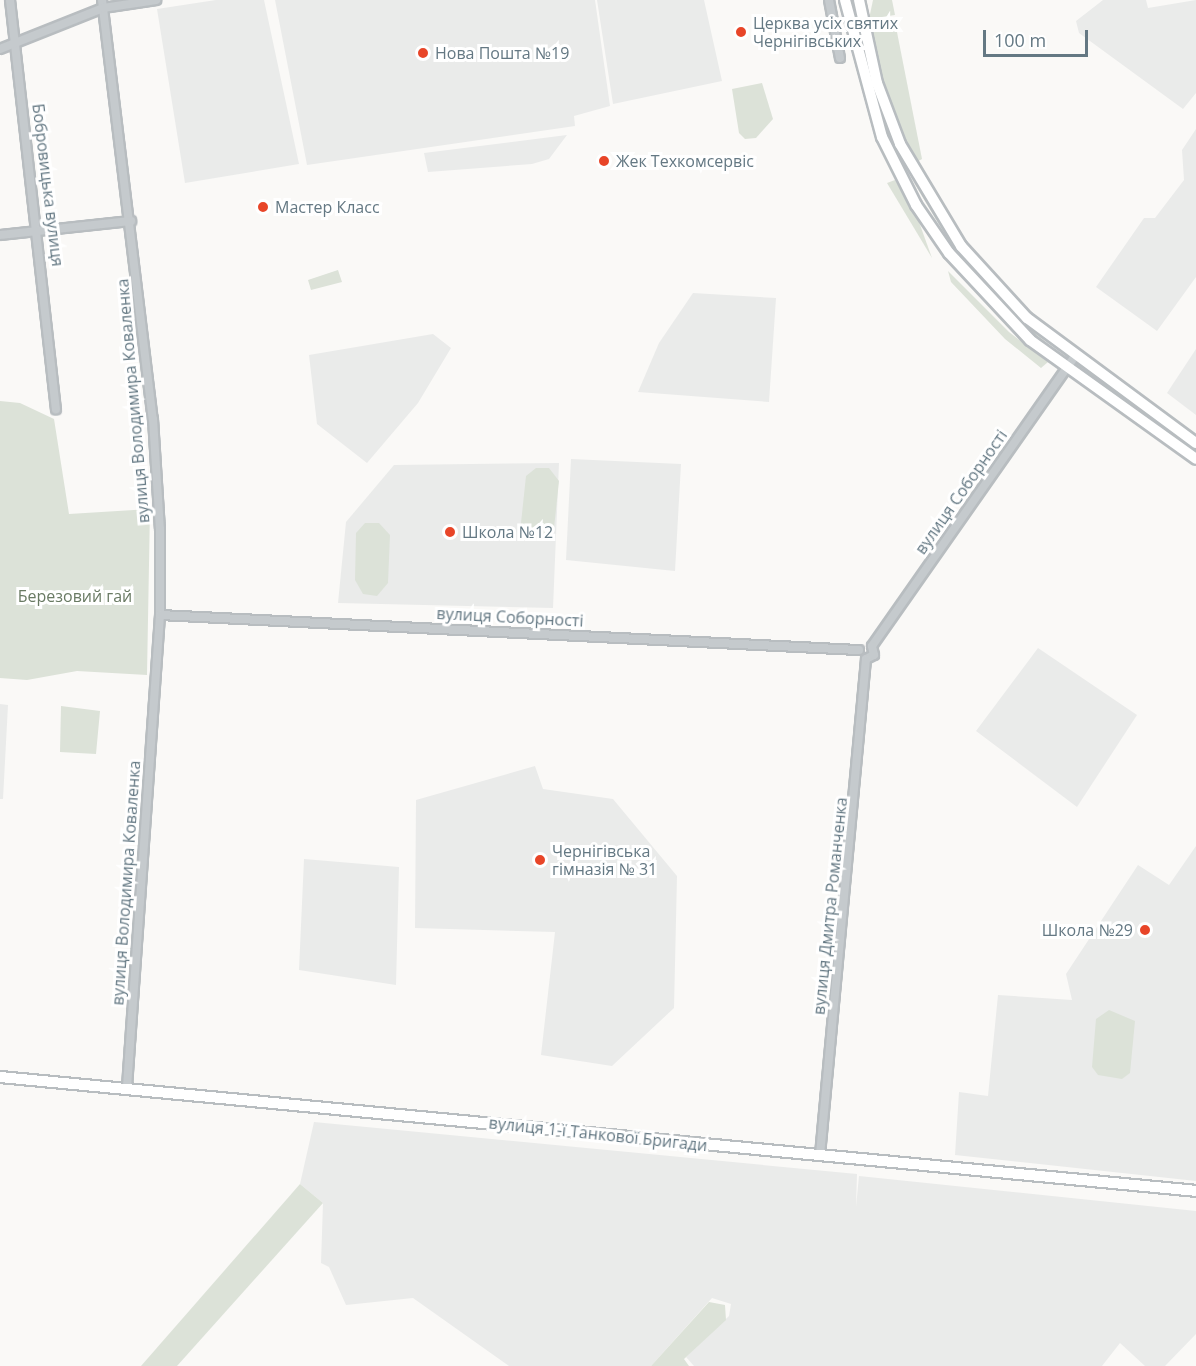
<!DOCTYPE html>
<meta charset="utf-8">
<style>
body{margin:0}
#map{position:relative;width:1196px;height:1366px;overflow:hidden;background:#faf9f7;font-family:"Open Sans",sans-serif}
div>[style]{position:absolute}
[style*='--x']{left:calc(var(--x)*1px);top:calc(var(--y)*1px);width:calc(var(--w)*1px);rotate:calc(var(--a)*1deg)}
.built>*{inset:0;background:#eaebea}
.green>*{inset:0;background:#dce2d8}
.roads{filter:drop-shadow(2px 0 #b8bdc0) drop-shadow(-2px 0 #b8bdc0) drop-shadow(0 2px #b8bdc0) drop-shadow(0 -2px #b8bdc0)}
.minor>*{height:8px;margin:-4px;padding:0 4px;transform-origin:4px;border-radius:4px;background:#c5cacd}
.major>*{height:10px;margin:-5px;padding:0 5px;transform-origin:5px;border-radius:5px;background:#fff}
.dots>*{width:16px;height:16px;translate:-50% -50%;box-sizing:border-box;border:3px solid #fff;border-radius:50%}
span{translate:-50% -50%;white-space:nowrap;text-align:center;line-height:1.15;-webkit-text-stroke:6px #fff;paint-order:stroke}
.poi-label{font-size:16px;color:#647883}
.left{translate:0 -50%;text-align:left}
.right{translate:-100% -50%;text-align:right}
.street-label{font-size:16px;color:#647883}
.park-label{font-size:16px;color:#697a63}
.scale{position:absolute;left:983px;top:30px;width:105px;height:27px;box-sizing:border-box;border:3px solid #647883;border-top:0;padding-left:8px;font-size:18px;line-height:21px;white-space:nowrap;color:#647883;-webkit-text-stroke:4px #fff;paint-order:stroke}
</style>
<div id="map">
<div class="built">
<div style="clip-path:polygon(216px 0,264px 0,299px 164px,185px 183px,157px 9px)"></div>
<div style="clip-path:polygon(275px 0,595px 0,610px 106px,574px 116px,575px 126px,307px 165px)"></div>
<div style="clip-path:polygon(597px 0,704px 0,722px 81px,613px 104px)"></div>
<div style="clip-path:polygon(1103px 0,1146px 0,1148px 8px,1196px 0,1196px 93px,1183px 109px,1079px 33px,1076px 21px)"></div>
<div style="clip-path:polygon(1196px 129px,1196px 277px,1157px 331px,1096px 287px,1144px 218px,1155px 218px,1184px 180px,1182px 150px)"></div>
<div style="clip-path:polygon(567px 135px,549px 159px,532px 164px,428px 172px,424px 153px)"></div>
<div style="clip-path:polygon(693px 293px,776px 298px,769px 402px,638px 392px,659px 343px)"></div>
<div style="clip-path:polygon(433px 334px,451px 348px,418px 403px,367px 463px,317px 424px,309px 355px)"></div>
<div style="clip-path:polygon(1196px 349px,1196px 415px,1167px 393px)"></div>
<div style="clip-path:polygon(571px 459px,681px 464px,675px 571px,566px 560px)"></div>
<div style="clip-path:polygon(559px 463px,553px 608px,338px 603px,346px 522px,394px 465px)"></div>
<div style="clip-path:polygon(1038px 648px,1137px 715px,1077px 807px,976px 731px)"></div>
<div style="clip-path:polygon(0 704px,8px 705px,3px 799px,0 799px)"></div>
<div style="clip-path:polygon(535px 766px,543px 789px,613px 799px,677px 876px,674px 1008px,612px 1066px,541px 1055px,555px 932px,415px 928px,416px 800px)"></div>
<div style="clip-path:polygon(1196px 846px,1196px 1181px,955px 1155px,959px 1092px,988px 1096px,998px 995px,1072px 1000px,1066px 974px,1138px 865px,1169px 885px)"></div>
<div style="clip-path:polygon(304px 859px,399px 867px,396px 985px,299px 970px)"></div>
<div style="clip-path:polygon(314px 1122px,857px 1174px,856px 1207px,859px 1176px,1196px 1211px,1196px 1334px,1165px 1366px,1145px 1366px,1120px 1343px,1102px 1366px,694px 1366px,686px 1357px,729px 1316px,731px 1304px,712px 1298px,651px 1366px,509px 1366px,413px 1298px,346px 1305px,329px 1267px,321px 1263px,323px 1203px,300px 1184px)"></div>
</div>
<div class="green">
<div style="clip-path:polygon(873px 0,892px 0,895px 15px,869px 19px)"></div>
<div style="clip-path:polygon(895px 22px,922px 159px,915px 163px,885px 91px,870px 26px)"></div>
<div style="clip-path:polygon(762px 83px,773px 119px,756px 138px,745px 139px,739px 133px,732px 89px)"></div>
<div style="clip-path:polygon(910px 176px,968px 264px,1054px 351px,1031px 334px,957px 255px)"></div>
<div style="clip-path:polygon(895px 180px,919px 222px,932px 258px,887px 183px)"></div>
<div style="clip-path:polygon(338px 270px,342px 282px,311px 290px,308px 280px)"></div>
<div style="clip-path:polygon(948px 271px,1009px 332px,1048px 362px,1041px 368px,1005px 339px,951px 282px)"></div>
<div style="clip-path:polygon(1090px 374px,1196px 448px,1196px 452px,1088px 376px)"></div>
<div style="clip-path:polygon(0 401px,20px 403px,54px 419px,69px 514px,150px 509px,147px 675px,77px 671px,27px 680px,0 678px)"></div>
<div style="clip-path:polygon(536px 468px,549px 468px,559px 481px,554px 528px,542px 541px,528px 538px,521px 523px,526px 476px)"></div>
<div style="clip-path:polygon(365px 523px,379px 523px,390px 535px,388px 583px,377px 596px,363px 594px,355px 580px,356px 533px)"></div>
<div style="clip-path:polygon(61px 706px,100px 711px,96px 754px,60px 752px)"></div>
<div style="clip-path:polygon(1109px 1010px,1135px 1021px,1130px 1073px,1122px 1079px,1098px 1075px,1092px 1067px,1096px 1019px)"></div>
<div style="clip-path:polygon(300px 1184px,323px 1203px,177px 1366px,141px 1366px)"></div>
<div style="clip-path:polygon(709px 1302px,725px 1305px,726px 1320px,684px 1359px,689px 1366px,651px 1366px)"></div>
</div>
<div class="roads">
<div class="minor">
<div style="--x:10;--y:0;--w:412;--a:83.6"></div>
<div style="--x:102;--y:0;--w:422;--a:83.1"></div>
<div style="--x:153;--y:419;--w:110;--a:86.4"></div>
<div style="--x:160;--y:529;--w:86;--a:90"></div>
<div style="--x:160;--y:615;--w:474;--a:94"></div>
<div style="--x:829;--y:0;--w:59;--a:79.3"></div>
<div style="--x:0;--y:49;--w:111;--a:-21.7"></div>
<div style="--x:103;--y:8;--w:54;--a:-8.6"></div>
<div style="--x:0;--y:235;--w:132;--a:-6.1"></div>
<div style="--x:160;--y:615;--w:700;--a:2.87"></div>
<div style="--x:872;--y:646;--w:354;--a:-55"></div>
<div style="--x:866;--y:659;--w:9;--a:-27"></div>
<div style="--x:874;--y:655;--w:9;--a:-103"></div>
<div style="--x:820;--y:1155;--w:498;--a:-84.7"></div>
</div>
<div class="major">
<div style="--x:845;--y:0;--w:142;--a:74.9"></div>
<div style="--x:882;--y:137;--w:76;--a:63.4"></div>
<div style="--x:916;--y:205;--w:58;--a:55.5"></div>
<div style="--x:949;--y:253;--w:119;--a:47"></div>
<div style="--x:1030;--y:340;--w:204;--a:35.6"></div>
<div style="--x:859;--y:0;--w:85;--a:77.8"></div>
<div style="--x:877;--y:83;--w:65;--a:69.3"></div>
<div style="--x:900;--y:144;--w:119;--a:59.1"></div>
<div style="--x:961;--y:246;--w:98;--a:47.5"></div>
<div style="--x:1027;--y:318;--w:210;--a:36.5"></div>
<div style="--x:0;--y:1077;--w:1201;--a:5.44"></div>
</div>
</div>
<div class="dots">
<div style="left:741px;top:32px;background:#e84528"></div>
<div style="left:423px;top:53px;background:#e84528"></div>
<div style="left:604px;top:161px;background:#e84528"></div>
<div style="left:263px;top:207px;background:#e84528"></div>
<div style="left:450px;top:532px;background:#e84528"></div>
<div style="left:540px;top:860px;background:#e84528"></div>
<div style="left:1145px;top:930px;background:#e84528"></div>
</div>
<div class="poi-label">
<span class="left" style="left:753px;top:32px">Церква усіх святих<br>Чернігівських</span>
<span class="left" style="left:435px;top:53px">Нова Пошта №19</span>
<span class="left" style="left:616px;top:161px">Жек Техкомсервіс</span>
<span class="left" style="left:275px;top:207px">Мастер Класс</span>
<span class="left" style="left:462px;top:532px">Школа №12</span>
<span class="left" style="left:552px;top:860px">Чернігівська<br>гімназія № 31</span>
<span class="right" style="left:1133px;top:930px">Школа №29</span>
</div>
<div class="street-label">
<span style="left:48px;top:185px;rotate:83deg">Бобровицька вулиця</span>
<span style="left:133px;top:401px;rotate:-95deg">вулиця Володимира Коваленка</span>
<span style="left:961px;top:492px;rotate:-55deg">вулиця Соборності</span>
<span style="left:510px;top:617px;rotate:3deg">вулиця Соборності</span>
<span style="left:126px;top:883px;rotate:-86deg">вулиця Володимира Коваленка</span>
<span style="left:830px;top:906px;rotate:-84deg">вулиця Дмитра Романченка</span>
<span style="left:598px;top:1134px;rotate:6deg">вулиця 1-ї Танкової Бригади</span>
</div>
<div class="park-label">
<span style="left:75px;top:596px">Березовий гай</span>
</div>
<div class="scale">100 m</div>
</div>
